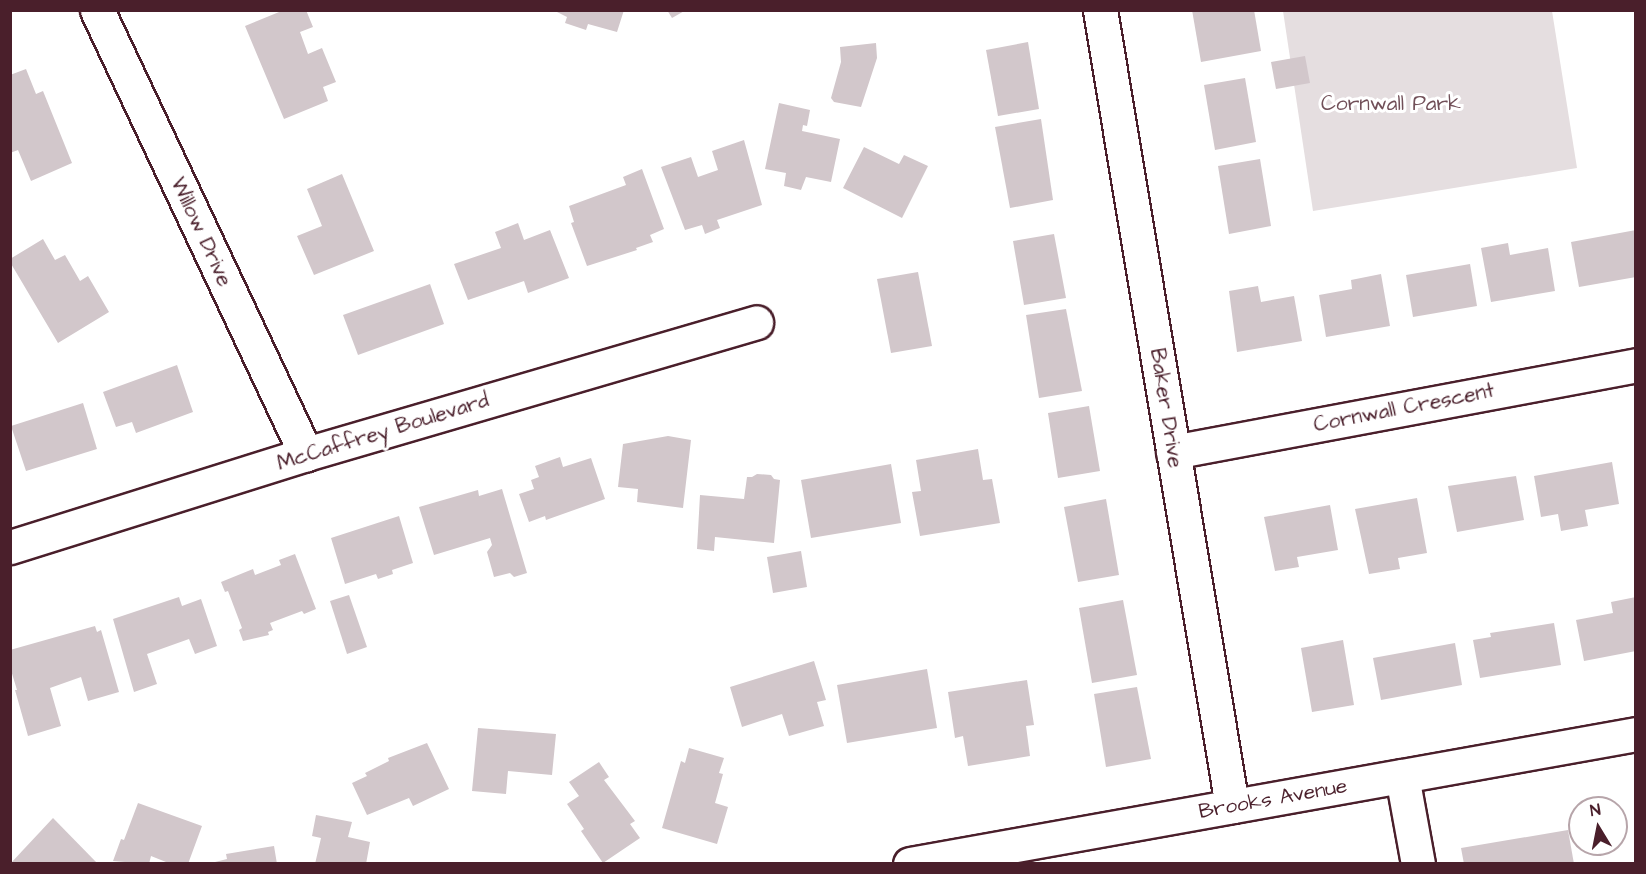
<!DOCTYPE html>
<style>
body{margin:0}
#map{position:relative;width:1646px;height:874px;overflow:hidden;background:#fff;font-family:"Architects Daughter",sans-serif}
div>[style]{position:absolute}
[style*='--x']{left:calc(var(--x)*1px);top:calc(var(--y)*1px);width:calc(var(--w)*1px);rotate:calc(var(--a)*1deg)}
.green>*{inset:0;background:#e5dee0}
.building>*{inset:0;background:#d2c7cb}
.roads{filter:drop-shadow(2px 0 #4a1f2b) drop-shadow(-2px 0 #4a1f2b) drop-shadow(0 2px #4a1f2b) drop-shadow(0 -2px #4a1f2b)}
.minor>*{height:33px;margin:-16.5px;padding:0 16.5px;transform-origin:16.5px;border-radius:16.5px;background:#fff}
span{translate:-50% -50%;white-space:nowrap;text-align:center;line-height:1.15;-webkit-text-stroke:6px #fff;paint-order:stroke}
.park-label{font-size:21px;color:#714f58}
.street-label{font-size:21px;color:#4a1f2b}
.frame{position:absolute;inset:0;border:12px solid #4a1f2b;pointer-events:none}
.north{position:absolute;left:1568px;top:796px;width:60px;height:60px;box-sizing:border-box;background:#fff;border:2px solid #b7a5aa;border-radius:50%;rotate:350deg;font-size:16px;font-weight:700;line-height:24px;text-align:center;color:#4a1f2b}
.north::after{content:'';display:block;margin:auto;width:21px;height:27px;background:#4a1f2b;clip-path:polygon(50% 0,100% 100%,50% 72%,0 100%)}
</style>
<div id="map">
<div class="green">
<div style="clip-path:polygon(1283px 11px,1552px 11px,1577px 168px,1313px 211px)"></div>
</div>
<div class="building">
<div style="clip-path:polygon(284px 10px,306px 10px,313px 27px,300px 32px,308px 54px,322px 48px,336px 82px,323px 87px,328px 101px,284px 119px,245px 26px)"></div>
<div style="clip-path:polygon(553px 10px,624px 10px,617px 32px,588px 24px,586px 30px,565px 23px,567px 17px)"></div>
<div style="clip-path:polygon(667px 10px,686px 10px,672px 18px)"></div>
<div style="clip-path:polygon(1192px 10px,1254px 10px,1261px 51px,1201px 62px)"></div>
<div style="clip-path:polygon(1028px 42px,1039px 109px,998px 116px,986px 50px)"></div>
<div style="clip-path:polygon(876px 43px,877px 58px,861px 107px,834px 102px,831px 98px,841px 62px,840px 47px)"></div>
<div style="clip-path:polygon(1305px 56px,1310px 83px,1276px 89px,1271px 62px)"></div>
<div style="clip-path:polygon(26px 69px,36px 94px,43px 91px,72px 163px,31px 181px,18px 150px,10px 153px,10px 75px)"></div>
<div style="clip-path:polygon(1245px 78px,1256px 142px,1215px 150px,1204px 85px)"></div>
<div style="clip-path:polygon(779px 103px,810px 110px,807px 126px,803px 125px,802px 131px,840px 139px,831px 182px,806px 177px,801px 190px,784px 186px,786px 173px,765px 169px)"></div>
<div style="clip-path:polygon(1041px 119px,1053px 200px,1010px 208px,995px 127px)"></div>
<div style="clip-path:polygon(744px 140px,762px 205px,717px 220px,720px 228px,705px 234px,702px 225px,685px 230px,661px 167px,691px 157px,698px 177px,718px 170px,712px 151px)"></div>
<div style="clip-path:polygon(864px 147px,899px 164px,904px 155px,928px 166px,902px 218px,843px 188px)"></div>
<div style="clip-path:polygon(1260px 159px,1271px 226px,1229px 234px,1218px 166px)"></div>
<div style="clip-path:polygon(642px 169px,664px 229px,650px 235px,653px 242px,636px 248px,637px 250px,587px 266px,571px 223px,574px 222px,569px 206px,626px 185px,623px 177px)"></div>
<div style="clip-path:polygon(342px 174px,374px 251px,314px 275px,297px 236px,322px 226px,307px 189px)"></div>
<div style="clip-path:polygon(518px 223px,524px 240px,550px 230px,569px 278px,528px 293px,524px 281px,468px 300px,454px 264px,501px 248px,495px 232px)"></div>
<div style="clip-path:polygon(1636px 230px,1636px 277px,1579px 287px,1571px 242px)"></div>
<div style="clip-path:polygon(1054px 234px,1066px 298px,1024px 305px,1013px 241px)"></div>
<div style="clip-path:polygon(43px 239px,55px 260px,65px 255px,80px 281px,88px 276px,109px 312px,58px 343px,10px 262px,10px 259px)"></div>
<div style="clip-path:polygon(1508px 243px,1510px 255px,1548px 248px,1555px 291px,1491px 302px,1481px 248px)"></div>
<div style="clip-path:polygon(1470px 264px,1477px 306px,1413px 317px,1406px 275px)"></div>
<div style="clip-path:polygon(918px 272px,932px 346px,891px 353px,877px 279px)"></div>
<div style="clip-path:polygon(1381px 274px,1390px 326px,1326px 337px,1319px 295px,1352px 289px,1351px 280px)"></div>
<div style="clip-path:polygon(430px 284px,444px 324px,358px 355px,343px 315px)"></div>
<div style="clip-path:polygon(1258px 286px,1261px 302px,1294px 296px,1302px 341px,1237px 352px,1229px 291px)"></div>
<div style="clip-path:polygon(1066px 309px,1082px 391px,1039px 398px,1026px 315px)"></div>
<div style="clip-path:polygon(177px 365px,193px 412px,136px 433px,132px 422px,116px 427px,103px 392px)"></div>
<div style="clip-path:polygon(83px 403px,97px 449px,26px 471px,11px 426px)"></div>
<div style="clip-path:polygon(1089px 406px,1100px 471px,1058px 478px,1048px 413px)"></div>
<div style="clip-path:polygon(668px 436px,691px 440px,683px 508px,637px 502px,638px 489px,618px 487px,623px 444px)"></div>
<div style="clip-path:polygon(978px 449px,983px 480px,992px 479px,1000px 523px,920px 536px,912px 492px,921px 491px,916px 460px)"></div>
<div style="clip-path:polygon(560px 457px,563px 467px,591px 458px,605px 499px,546px 520px,545px 516px,529px 522px,519px 494px,534px 489px,531px 480px,539px 477px,535px 466px)"></div>
<div style="clip-path:polygon(1612px 462px,1619px 504px,1585px 510px,1588px 526px,1561px 531px,1558px 514px,1541px 517px,1534px 476px)"></div>
<div style="clip-path:polygon(891px 464px,901px 523px,811px 538px,801px 480px)"></div>
<div style="clip-path:polygon(757px 474px,771px 475px,774px 479px,780px 480px,774px 543px,715px 537px,714px 551px,697px 549px,700px 495px,744px 499px,747px 477px,752px 477px)"></div>
<div style="clip-path:polygon(1516px 476px,1524px 520px,1457px 532px,1448px 486px)"></div>
<div style="clip-path:polygon(502px 489px,527px 573px,514px 577px,510px 573px,494px 577px,487px 552px,492px 545px,490px 538px,434px 555px,419px 507px,478px 490px,479px 496px)"></div>
<div style="clip-path:polygon(1417px 498px,1427px 553px,1398px 558px,1400px 569px,1369px 574px,1355px 509px)"></div>
<div style="clip-path:polygon(1106px 499px,1119px 575px,1078px 582px,1064px 507px)"></div>
<div style="clip-path:polygon(1330px 505px,1338px 550px,1297px 557px,1299px 567px,1275px 571px,1264px 517px)"></div>
<div style="clip-path:polygon(399px 516px,413px 563px,392px 570px,393px 574px,378px 579px,376px 574px,345px 584px,331px 538px)"></div>
<div style="clip-path:polygon(801px 551px,807px 587px,773px 593px,767px 557px)"></div>
<div style="clip-path:polygon(295px 554px,316px 609px,304px 614px,302px 611px,270px 623px,273px 630px,268px 632px,269px 635px,243px 641px,239px 630px,242px 628px,228px 591px,225px 592px,221px 582px,253px 569px,255px 575px,281px 565px,279px 560px)"></div>
<div style="clip-path:polygon(349px 595px,367px 647px,347px 654px,330px 601px)"></div>
<div style="clip-path:polygon(179px 597px,182px 606px,201px 599px,217px 646px,195px 654px,189px 639px,147px 654px,157px 684px,134px 692px,113px 619px)"></div>
<div style="clip-path:polygon(1636px 597px,1636px 651px,1584px 661px,1576px 620px,1613px 613px,1611px 602px)"></div>
<div style="clip-path:polygon(1123px 600px,1137px 675px,1092px 683px,1079px 608px)"></div>
<div style="clip-path:polygon(1554px 623px,1561px 665px,1480px 678px,1473px 640px,1491px 637px,1490px 633px)"></div>
<div style="clip-path:polygon(95px 626px,97px 632px,101px 630px,119px 692px,88px 701px,81px 677px,50px 688px,61px 726px,28px 736px,15px 690px,17px 690px,10px 667px,10px 650px)"></div>
<div style="clip-path:polygon(1343px 640px,1354px 705px,1312px 712px,1301px 648px)"></div>
<div style="clip-path:polygon(1455px 643px,1462px 685px,1381px 700px,1373px 658px)"></div>
<div style="clip-path:polygon(814px 661px,826px 700px,817px 702px,824px 726px,789px 736px,782px 714px,742px 727px,730px 687px)"></div>
<div style="clip-path:polygon(927px 669px,937px 728px,847px 743px,837px 685px)"></div>
<div style="clip-path:polygon(1027px 680px,1034px 725px,1026px 726px,1030px 756px,968px 766px,963px 736px,955px 738px,948px 692px)"></div>
<div style="clip-path:polygon(1137px 687px,1151px 759px,1106px 767px,1094px 694px)"></div>
<div style="clip-path:polygon(478px 728px,556px 734px,552px 775px,508px 771px,506px 794px,472px 791px)"></div>
<div style="clip-path:polygon(427px 743px,449px 789px,413px 806px,409px 798px,367px 815px,352px 783px,367px 776px,365px 773px,389px 761px,388px 758px)"></div>
<div style="clip-path:polygon(689px 748px,724px 758px,719px 773px,723px 774px,715px 803px,728px 807px,717px 844px,662px 828px,681px 761px,685px 763px)"></div>
<div style="clip-path:polygon(599px 762px,609px 777px,604px 780px,635px 821px,630px 824px,640px 838px,603px 863px,581px 831px,584px 829px,567px 804px,579px 796px,569px 782px)"></div>
<div style="clip-path:polygon(138px 803px,202px 826px,188px 864px,171px 864px,151px 856px,149px 864px,113px 861px,121px 839px,124px 840px)"></div>
<div style="clip-path:polygon(316px 815px,352px 822px,348px 837px,370px 842px,366px 864px,315px 864px,321px 838px,312px 836px)"></div>
<div style="clip-path:polygon(53px 818px,98px 864px,10px 864px)"></div>
<div style="clip-path:polygon(1568px 830px,1574px 864px,1464px 864px,1461px 848px)"></div>
<div style="clip-path:polygon(274px 846px,277px 864px,207px 864px,227px 859px,226px 854px)"></div>
</div>
<div class="roads">
<div class="minor">
<div style="--x:97;--y:10;--w:491;--a:64.8"></div>
<div style="--x:1100;--y:10;--w:807;--a:80.58"></div>
<div style="--x:1173;--y:452;--w:471;--a:-10.6"></div>
<div style="--x:10;--y:547;--w:310;--a:-17.4"></div>
<div style="--x:306;--y:454;--w:469;--a:-16.3"></div>
<div style="--x:1402;--y:776;--w:89;--a:79.7"></div>
<div style="--x:910;--y:864;--w:738;--a:-10.15"></div>
</div>
</div>
<div class="park-label">
<span style="left:1391px;top:104px">Cornwall Park</span>
</div>
<div class="street-label">
<span style="left:201px;top:232px;rotate:65deg">Willow Drive</span>
<span style="left:1166px;top:408px;rotate:81deg">Baker Drive</span>
<span style="left:1404px;top:408px;rotate:-11deg">Cornwall Crescent</span>
<span style="left:383px;top:432px;rotate:-17deg">McCaffrey Boulevard</span>
<span style="left:1273px;top:799px;rotate:-10deg">Brooks Avenue</span>
</div>
<div class="frame"></div>
<div class="north">N</div>
</div>
